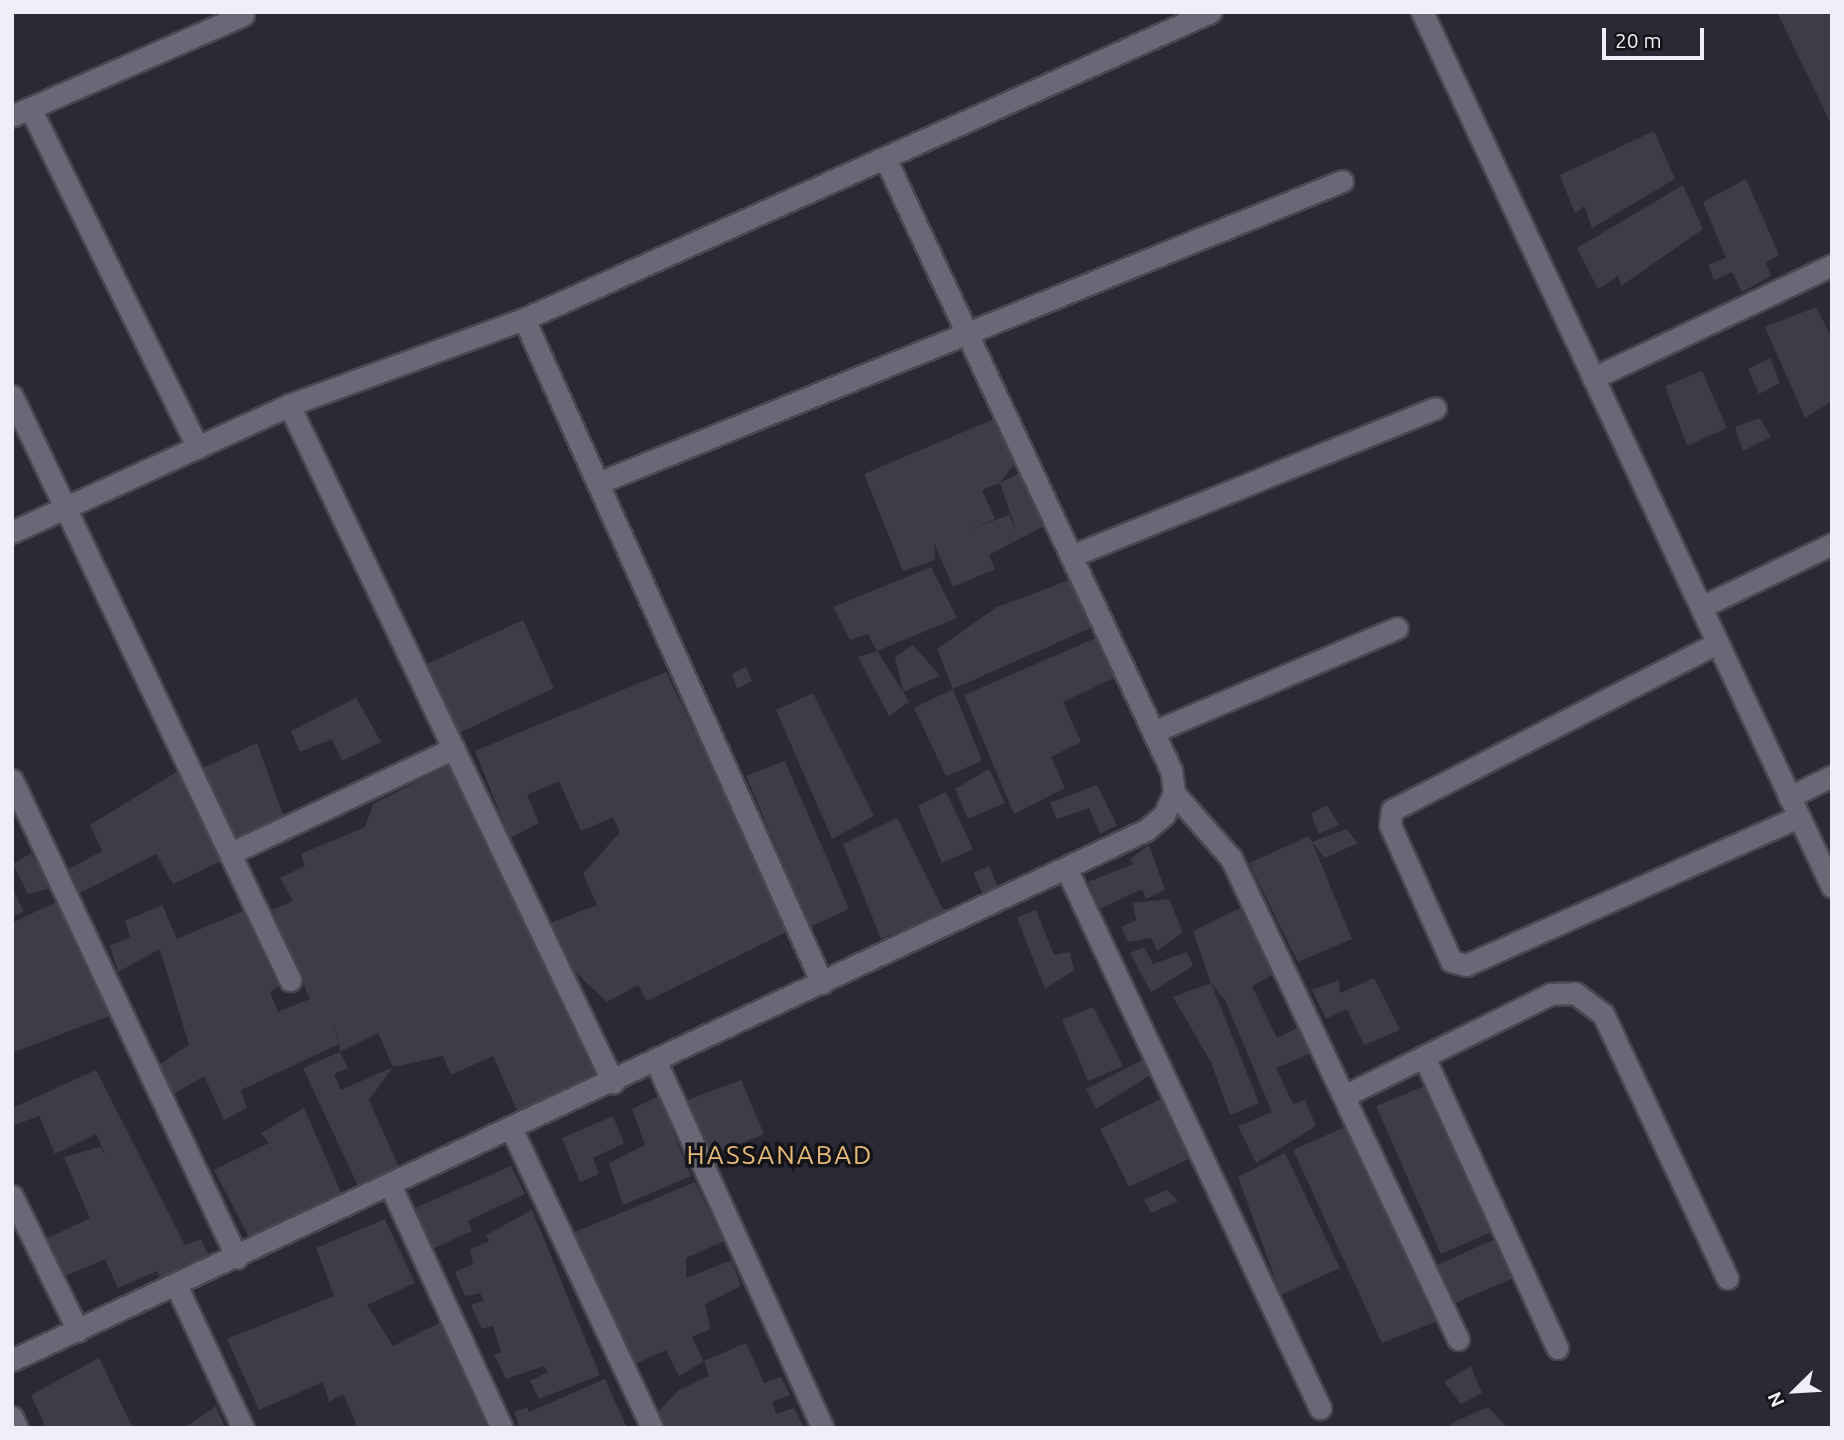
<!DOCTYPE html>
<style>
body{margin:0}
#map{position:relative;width:1844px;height:1440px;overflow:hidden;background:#2a2936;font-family:Ubuntu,sans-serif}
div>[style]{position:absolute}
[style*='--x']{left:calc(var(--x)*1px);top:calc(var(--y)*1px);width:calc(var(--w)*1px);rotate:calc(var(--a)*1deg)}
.building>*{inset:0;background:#3d3d4a}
.roads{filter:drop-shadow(2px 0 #484752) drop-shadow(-2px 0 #484752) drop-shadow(0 2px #484752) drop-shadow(0 -2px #484752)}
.minor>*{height:21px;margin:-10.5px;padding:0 10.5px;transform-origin:10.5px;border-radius:10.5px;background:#696877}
span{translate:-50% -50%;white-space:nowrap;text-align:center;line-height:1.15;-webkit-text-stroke:7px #131318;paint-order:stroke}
.neighbourhood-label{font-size:26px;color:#e6ba76;letter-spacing:2px}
.frame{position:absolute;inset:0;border:14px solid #efeff8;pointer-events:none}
.north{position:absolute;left:1760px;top:1356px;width:70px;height:70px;-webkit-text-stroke:5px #131318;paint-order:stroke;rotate:246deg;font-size:19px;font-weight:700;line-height:28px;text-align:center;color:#efeff8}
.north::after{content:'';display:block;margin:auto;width:24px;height:32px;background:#efeff8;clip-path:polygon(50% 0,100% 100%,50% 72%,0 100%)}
.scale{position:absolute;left:1602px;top:28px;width:102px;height:32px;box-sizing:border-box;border:4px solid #efeff8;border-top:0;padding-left:9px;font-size:21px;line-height:24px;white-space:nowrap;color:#efeff8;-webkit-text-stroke:5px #131318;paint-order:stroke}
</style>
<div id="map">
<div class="building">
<div style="clip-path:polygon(1777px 12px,1832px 12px,1832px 126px)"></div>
<div style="clip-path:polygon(1654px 131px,1675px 179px,1592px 228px,1584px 206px,1575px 214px,1560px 175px)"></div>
<div style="clip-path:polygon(1746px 179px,1779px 255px,1766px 263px,1771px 276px,1742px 292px,1732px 272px,1714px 280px,1708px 265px,1726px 258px,1703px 202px)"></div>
<div style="clip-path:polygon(1683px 185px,1703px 229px,1621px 286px,1618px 276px,1598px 289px,1577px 248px)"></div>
<div style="clip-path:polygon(1816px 307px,1832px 338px,1832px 401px,1805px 418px,1765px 327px)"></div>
<div style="clip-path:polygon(1770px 358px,1780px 383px,1759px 394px,1748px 369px)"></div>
<div style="clip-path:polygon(1702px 371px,1727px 428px,1687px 446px,1665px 386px)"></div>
<div style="clip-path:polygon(1760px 418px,1771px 437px,1743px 451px,1735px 427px)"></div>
<div style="clip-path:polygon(994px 419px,1014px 464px,1000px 483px,982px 490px,995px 519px,968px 530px,1009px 515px,1017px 532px,1000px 483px,1019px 473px,1046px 525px,989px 555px,995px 569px,953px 587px,934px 543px,935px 560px,903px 571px,864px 474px)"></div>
<div style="clip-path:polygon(931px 567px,957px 618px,877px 651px,868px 634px,850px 640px,833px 607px)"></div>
<div style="clip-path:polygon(1072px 579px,1102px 623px,953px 689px,937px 649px,997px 607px)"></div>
<div style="clip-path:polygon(523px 620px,554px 688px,459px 733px,427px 664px)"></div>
<div style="clip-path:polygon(1096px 638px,1118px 676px,1063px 702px,1081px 742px,1051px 757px,1065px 788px,1014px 814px,964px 695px)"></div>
<div style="clip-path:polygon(913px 645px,940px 676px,903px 692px,909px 702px,889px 716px,858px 657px,877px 651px,903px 692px,895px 657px)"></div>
<div style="clip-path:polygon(746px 667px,752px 681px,737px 689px,732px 674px)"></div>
<div style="clip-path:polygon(666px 672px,791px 930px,647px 1001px,638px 985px,607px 1002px,570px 967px,550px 923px,597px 905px,583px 874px,620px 832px,613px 817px,581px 831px,559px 781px,527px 795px,539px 823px,510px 838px,475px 751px)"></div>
<div style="clip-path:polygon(953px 689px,982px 761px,946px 776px,914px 708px)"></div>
<div style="clip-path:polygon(813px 693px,874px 816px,832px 839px,776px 710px)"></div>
<div style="clip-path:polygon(356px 698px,381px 742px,342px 761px,332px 739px,300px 752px,291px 731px)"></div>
<div style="clip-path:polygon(257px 743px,284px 817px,242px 848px,192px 773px)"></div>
<div style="clip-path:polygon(785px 761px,849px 909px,810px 927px,746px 776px)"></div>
<div style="clip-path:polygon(449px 765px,604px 1086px,520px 1117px,493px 1056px,451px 1075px,443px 1056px,393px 1067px,378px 1033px,340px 1052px,339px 1044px,337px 1035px,332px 1020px,339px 1044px,241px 1090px,247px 1108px,224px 1120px,204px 1076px,174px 1094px,157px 1066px,189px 1045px,160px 949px,118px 972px,110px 946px,130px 937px,125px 921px,162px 905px,177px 939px,243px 911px,279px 986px,270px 992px,278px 1012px,310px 999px,272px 910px,293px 901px,280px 878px,305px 866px,301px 854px,365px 827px,373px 804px)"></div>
<div style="clip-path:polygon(989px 769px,1005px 803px,968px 819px,955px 789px)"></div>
<div style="clip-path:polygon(178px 771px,221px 861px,173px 884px,156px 854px,78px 894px,67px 870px,102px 851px,90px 825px)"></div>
<div style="clip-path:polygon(1097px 785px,1117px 825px,1100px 834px,1089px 808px,1057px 819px,1050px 803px)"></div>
<div style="clip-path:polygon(946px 792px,973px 849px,942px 863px,918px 806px)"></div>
<div style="clip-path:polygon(1327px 805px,1339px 825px,1319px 834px,1311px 814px)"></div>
<div style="clip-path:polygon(897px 818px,945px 913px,881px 939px,843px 844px)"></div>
<div style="clip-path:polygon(1346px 829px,1358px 843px,1325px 858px,1312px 842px,1352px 939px,1298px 962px,1249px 863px,1309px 836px,1312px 842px)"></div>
<div style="clip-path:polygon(1149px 845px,1165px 890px,1146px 899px,1142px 889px,1100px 909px,1088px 882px,1133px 864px,1130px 859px)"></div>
<div style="clip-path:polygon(31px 853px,51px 888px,28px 894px,13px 864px)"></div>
<div style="clip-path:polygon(989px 866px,999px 889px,984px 896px,973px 873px)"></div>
<div style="clip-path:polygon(12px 888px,24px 912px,12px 917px)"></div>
<div style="clip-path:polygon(1169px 899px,1183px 932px,1157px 951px,1151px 938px,1128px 942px,1121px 927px,1136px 920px,1133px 903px)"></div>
<div style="clip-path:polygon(58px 901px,112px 1015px,14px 1052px,12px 923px)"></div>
<div style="clip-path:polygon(1244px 906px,1275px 974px,1252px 986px,1277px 1038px,1299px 1027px,1321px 1049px,1276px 1068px,1293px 1104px,1305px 1100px,1316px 1126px,1256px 1163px,1238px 1126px,1272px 1112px,1225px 1000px,1211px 983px,1259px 1103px,1230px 1115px,1211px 1062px,1173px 997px,1211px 983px,1193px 931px)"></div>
<div style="clip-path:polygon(1036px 910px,1054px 955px,1070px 952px,1074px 970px,1045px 989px,1017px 918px)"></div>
<div style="clip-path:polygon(1144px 947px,1153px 964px,1187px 952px,1193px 966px,1151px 992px,1130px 953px)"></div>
<div style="clip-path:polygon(1374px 978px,1400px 1030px,1364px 1045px,1347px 1009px,1326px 1019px,1312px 990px,1339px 980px,1340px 993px)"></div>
<div style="clip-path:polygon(1093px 1007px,1123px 1066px,1088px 1081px,1062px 1020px)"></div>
<div style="clip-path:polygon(340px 1052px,348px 1068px,334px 1074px,341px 1090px,393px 1067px,369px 1100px,401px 1172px,358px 1186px,303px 1068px)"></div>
<div style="clip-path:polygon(1146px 1058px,1154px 1073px,1096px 1109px,1086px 1089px)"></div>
<div style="clip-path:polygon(96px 1070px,185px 1245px,201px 1239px,209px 1256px,166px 1290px,157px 1271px,118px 1288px,105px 1259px,54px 1281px,44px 1240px,90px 1218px,64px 1157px,100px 1147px,106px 1156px,96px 1134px,55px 1154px,39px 1116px,12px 1126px,12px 1108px)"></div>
<div style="clip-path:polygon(741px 1080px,764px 1134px,706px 1158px,682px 1102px)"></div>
<div style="clip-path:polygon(1427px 1085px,1494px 1231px,1441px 1254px,1376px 1106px)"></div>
<div style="clip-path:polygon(659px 1096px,691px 1176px,623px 1205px,609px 1163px,645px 1145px,632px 1109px)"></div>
<div style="clip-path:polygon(1161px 1099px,1189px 1159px,1129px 1187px,1100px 1129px)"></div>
<div style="clip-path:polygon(304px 1108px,343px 1197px,250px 1239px,214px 1170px,269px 1143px,261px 1133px)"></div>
<div style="clip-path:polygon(613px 1116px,624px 1143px,593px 1158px,599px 1174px,580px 1182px,562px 1138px)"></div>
<div style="clip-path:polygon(1347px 1126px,1435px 1322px,1382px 1343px,1293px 1150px)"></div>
<div style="clip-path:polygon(1285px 1153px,1340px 1268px,1281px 1295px,1238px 1177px)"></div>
<div style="clip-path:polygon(511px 1166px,525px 1194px,468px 1221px,472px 1231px,432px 1249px,415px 1208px)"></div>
<div style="clip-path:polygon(695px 1182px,724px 1241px,686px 1258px,686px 1278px,732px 1260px,741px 1286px,705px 1304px,710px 1329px,692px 1337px,704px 1361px,679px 1376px,666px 1350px,635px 1364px,563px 1237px)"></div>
<div style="clip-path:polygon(1167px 1190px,1178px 1201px,1151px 1213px,1144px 1200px)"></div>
<div style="clip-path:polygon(532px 1210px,600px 1375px,539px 1399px,530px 1381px,548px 1372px,544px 1366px,506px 1379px,494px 1355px,501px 1352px,493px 1326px,482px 1329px,471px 1305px,484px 1301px,480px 1293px,465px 1296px,455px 1272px,473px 1264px,470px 1250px,489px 1241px,486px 1235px)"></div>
<div style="clip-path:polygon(385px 1219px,415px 1283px,367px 1305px,393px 1346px,441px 1322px,488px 1428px,358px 1428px,343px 1394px,329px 1402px,323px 1382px,259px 1410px,227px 1339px,334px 1296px,316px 1248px)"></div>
<div style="clip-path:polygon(1495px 1239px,1518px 1276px,1453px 1304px,1433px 1267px)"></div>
<div style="clip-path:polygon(746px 1343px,764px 1383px,781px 1377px,790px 1395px,772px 1402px,776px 1414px,794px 1408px,804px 1428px,661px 1428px,656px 1414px,679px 1390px,709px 1376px,704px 1361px)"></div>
<div style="clip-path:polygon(99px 1358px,133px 1428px,46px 1428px,31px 1395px)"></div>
<div style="clip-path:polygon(1471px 1366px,1482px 1393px,1461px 1404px,1444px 1382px)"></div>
<div style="clip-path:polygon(605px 1379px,627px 1428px,520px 1428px,514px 1412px,527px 1407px,529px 1412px)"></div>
<div style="clip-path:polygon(216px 1406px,225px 1428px,184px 1428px)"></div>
<div style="clip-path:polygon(1488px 1407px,1508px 1428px,1446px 1428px,1456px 1421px)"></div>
</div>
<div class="roads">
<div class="minor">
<div style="--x:1422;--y:12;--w:966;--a:64.89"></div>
<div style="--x:30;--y:108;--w:379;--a:63.7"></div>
<div style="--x:12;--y:116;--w:252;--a:-23.6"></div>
<div style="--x:524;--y:319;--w:728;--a:65.83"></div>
<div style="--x:1593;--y:378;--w:264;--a:-25.3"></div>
<div style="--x:12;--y:396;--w:647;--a:64.54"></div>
<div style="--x:289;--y:405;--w:751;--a:64.43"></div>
<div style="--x:598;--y:483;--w:803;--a:-22.09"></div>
<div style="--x:12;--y:532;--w:305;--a:-24.6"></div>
<div style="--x:289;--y:405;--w:250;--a:-20.1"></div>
<div style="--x:524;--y:319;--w:752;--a:-24.11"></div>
<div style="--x:1071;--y:556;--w:393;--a:-22.1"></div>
<div style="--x:1701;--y:607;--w:145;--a:-25.7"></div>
<div style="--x:1717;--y:643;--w:365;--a:152.8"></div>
<div style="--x:1392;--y:810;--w:15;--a:98"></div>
<div style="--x:1390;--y:825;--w:149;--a:65.8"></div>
<div style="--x:1451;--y:961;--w:16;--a:15"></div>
<div style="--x:1466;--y:965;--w:364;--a:-24"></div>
<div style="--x:1153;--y:732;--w:265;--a:-23.1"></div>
<div style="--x:12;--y:780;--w:528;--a:64.79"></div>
<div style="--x:1174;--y:793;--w:86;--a:48.8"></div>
<div style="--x:1231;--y:858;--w:532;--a:64.74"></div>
<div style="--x:1789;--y:797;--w:48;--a:-26"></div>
<div style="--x:231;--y:853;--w:246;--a:-25.2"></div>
<div style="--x:1066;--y:868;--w:597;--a:64.81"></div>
<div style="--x:1424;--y:1057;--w:320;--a:65.4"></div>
<div style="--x:656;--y:1062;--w:402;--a:65.5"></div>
<div style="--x:1344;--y:1096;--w:230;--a:-26.3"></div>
<div style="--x:1550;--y:994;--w:25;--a:-2"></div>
<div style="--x:1575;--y:993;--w:35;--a:37"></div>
<div style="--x:1603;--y:1014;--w:292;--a:64.8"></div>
<div style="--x:512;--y:1130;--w:329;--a:64.8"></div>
<div style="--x:391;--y:1187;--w:265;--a:65.3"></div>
<div style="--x:12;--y:1196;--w:150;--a:63.9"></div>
<div style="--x:176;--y:1285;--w:158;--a:64.9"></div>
<div style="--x:12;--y:1360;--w:1252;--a:-25.05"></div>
<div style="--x:1146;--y:830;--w:23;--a:-40"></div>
<div style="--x:1164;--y:815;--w:24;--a:-66"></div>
<div style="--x:1174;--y:793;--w:23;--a:-97"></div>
<div style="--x:1171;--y:770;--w:676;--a:-115.05"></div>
<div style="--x:12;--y:1417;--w:12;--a:66"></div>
</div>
</div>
<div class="neighbourhood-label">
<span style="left:780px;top:1155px">HASSANABAD</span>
</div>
<div class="frame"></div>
<div class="north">N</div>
<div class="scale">20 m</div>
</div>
